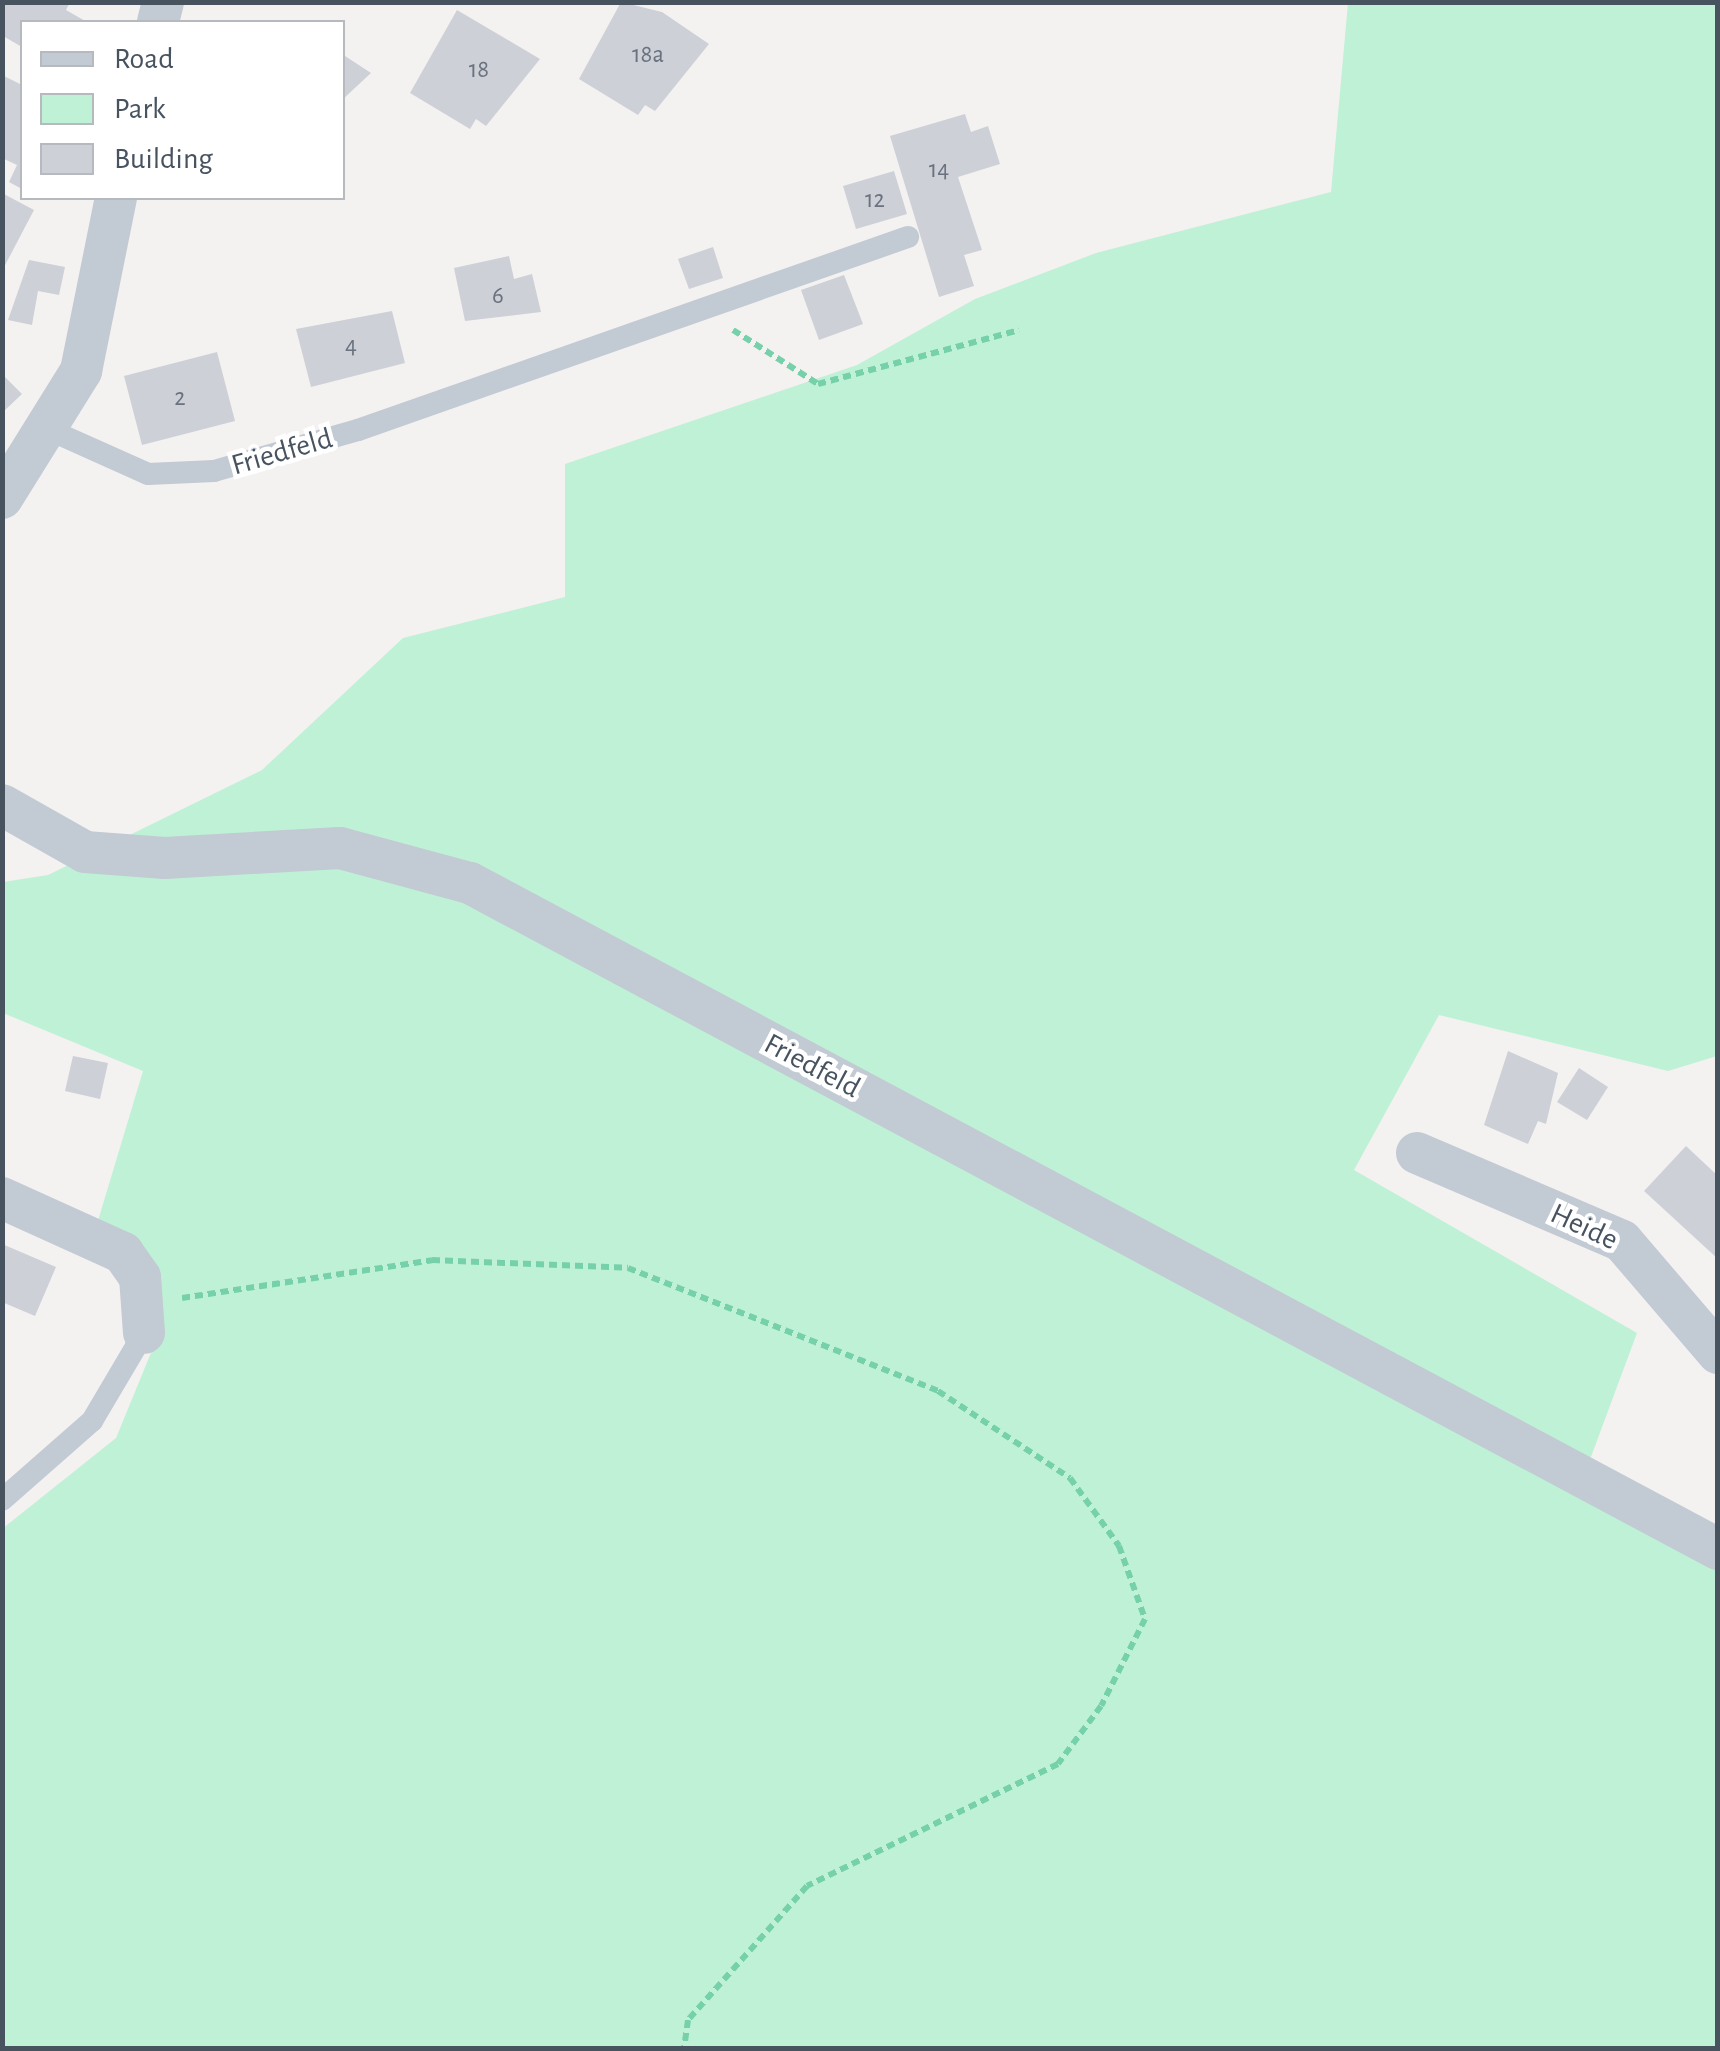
<!DOCTYPE html>
<style>
body{margin:0}
#map{position:relative;width:1720px;height:2051px;overflow:hidden;background:#f4f1f1;font-family:"Alegreya Sans",sans-serif}
div>[style]{position:absolute}
[style*='--x']{left:calc(var(--x)*1px);top:calc(var(--y)*1px);width:calc(var(--w)*1px);rotate:calc(var(--a)*1deg)}
.green>*{inset:0;background:#bff1d6}
.building>*{inset:0;background:#cdd0d6}
.path>*{height:6px;margin-top:-3px;transform-origin:0;background:repeating-linear-gradient(90deg,#76d1aa 0 8px,transparent 0 13px)}
.service>*{height:22px;margin:-11px;padding:0 11px;transform-origin:11px;border-radius:11px;background:#c2cad3}
.minor>*{height:42px;margin:-21px;padding:0 21px;transform-origin:21px;border-radius:21px;background:#c2cad3}
span{translate:-50% -50%;white-space:nowrap;text-align:center;line-height:1.15;-webkit-text-stroke:9px #fff;paint-order:stroke}
.number-label{font-size:25px;color:#69727e}
.number-label span{-webkit-text-stroke-width:0}
.street-label{font-size:30px;color:#485360}
.frame{position:absolute;inset:0;border:5px solid #485360;pointer-events:none}
.legend{position:absolute;left:20px;top:20px;width:325px;height:180px;box-sizing:border-box;background:#fff;border:2px solid #b6babf;margin:0;padding:12px 18px;list-style:none;font-size:30px;color:#485360}
.legend li{display:flex;align-items:center;gap:20px;height:50px}
.legend b{width:50px;border:2px solid #b6babf}
</style>
<div id="map">
<div class="green">
<div style="clip-path:polygon(1348px 3px,1717px 3px,1717px 1056px,1668px 1071px,1439px 1015px,1354px 1170px,1637px 1333px,1582px 1481px,1717px 1549px,1717px 2048px,3px 2048px,2px 1529px,116px 1438px,162px 1326px,97px 1224px,143px 1071px,3px 1013px,3px 882px,48px 875px,262px 770px,403px 638px,565px 597px,565px 464px,857px 365px,975px 299px,1096px 253px,1331px 192px)"></div>
</div>
<div class="building">
<div style="clip-path:polygon(3px 2px,70px 2px,66px 10px,87px 22px,22px 22px,22px 47px,3px 36px)"></div>
<div style="clip-path:polygon(621px 2px,662px 12px,709px 44px,655px 111px,645px 105px,638px 115px,579px 79px)"></div>
<div style="clip-path:polygon(457px 10px,540px 59px,486px 126px,476px 119px,470px 129px,410px 93px)"></div>
<div style="clip-path:polygon(342px 54px,371px 73px,342px 100px)"></div>
<div style="clip-path:polygon(2px 75px,22px 85px,22px 189px,9px 182px,17px 165px,2px 158px)"></div>
<div style="clip-path:polygon(965px 114px,971px 132px,988px 126px,1000px 164px,958px 177px,982px 250px,964px 255px,974px 286px,939px 297px,890px 136px)"></div>
<div style="clip-path:polygon(894px 171px,907px 214px,856px 229px,843px 186px)"></div>
<div style="clip-path:polygon(2px 193px,34px 210px,2px 271px)"></div>
<div style="clip-path:polygon(713px 247px,723px 278px,689px 289px,678px 259px)"></div>
<div style="clip-path:polygon(509px 256px,514px 279px,532px 274px,541px 312px,465px 321px,454px 268px)"></div>
<div style="clip-path:polygon(29px 260px,65px 267px,59px 295px,38px 291px,32px 325px,8px 320px)"></div>
<div style="clip-path:polygon(844px 275px,863px 324px,819px 340px,801px 290px)"></div>
<div style="clip-path:polygon(392px 311px,405px 363px,311px 387px,296px 329px)"></div>
<div style="clip-path:polygon(217px 352px,235px 421px,142px 445px,124px 376px)"></div>
<div style="clip-path:polygon(2px 374px,22px 394px,2px 413px)"></div>
<div style="clip-path:polygon(1508px 1051px,1558px 1073px,1546px 1124px,1538px 1121px,1528px 1144px,1484px 1125px)"></div>
<div style="clip-path:polygon(73px 1056px,108px 1063px,100px 1099px,65px 1091px)"></div>
<div style="clip-path:polygon(1579px 1068px,1608px 1087px,1587px 1120px,1557px 1102px)"></div>
<div style="clip-path:polygon(1686px 1146px,1718px 1176px,1718px 1259px,1644px 1191px)"></div>
<div style="clip-path:polygon(2px 1244px,56px 1267px,35px 1316px,2px 1302px)"></div>
</div>
<div class="path">
<div style="--x:733;--y:330;--w:101;--a:32.4"></div>
<div style="--x:818;--y:384;--w:208;--a:-15"></div>
<div style="--x:182;--y:1298;--w:253;--a:-8.6"></div>
<div style="--x:432;--y:1260;--w:196;--a:2.3"></div>
<div style="--x:628;--y:1268;--w:334;--a:21.6"></div>
<div style="--x:938;--y:1391;--w:158;--a:33.4"></div>
<div style="--x:1070;--y:1478;--w:84;--a:54.2"></div>
<div style="--x:1119;--y:1546;--w:77;--a:70.4"></div>
<div style="--x:1145;--y:1619;--w:97;--a:116.8"></div>
<div style="--x:1101;--y:1706;--w:72;--a:126.6"></div>
<div style="--x:1058;--y:1764;--w:279;--a:154.1"></div>
<div style="--x:807;--y:1886;--w:179;--a:131.6"></div>
<div style="--x:688;--y:2020;--w:28;--a:98"></div>
</div>
<div class="service">
<div style="--x:52;--y:431;--w:105;--a:24.1"></div>
<div style="--x:148;--y:474;--w:66;--a:-2.6"></div>
<div style="--x:214;--y:471;--w:150;--a:-15.9"></div>
<div style="--x:358;--y:430;--w:583;--a:-19.34"></div>
<div style="--x:2;--y:1500;--w:120;--a:-41.3"></div>
<div style="--x:92;--y:1421;--w:102;--a:-59.4"></div>
</div>
<div class="minor">
<div style="--x:158;--y:22;--w:21;--a:-76"></div>
<div style="--x:2;--y:498;--w:150;--a:-58.1"></div>
<div style="--x:81;--y:371;--w:177;--a:-78.6"></div>
<div style="--x:2;--y:805;--w:95;--a:29.5"></div>
<div style="--x:85;--y:852;--w:80;--a:4.3"></div>
<div style="--x:165;--y:858;--w:175;--a:-3.3"></div>
<div style="--x:340;--y:848;--w:135;--a:15.1"></div>
<div style="--x:470;--y:883;--w:1415;--a:28.09"></div>
<div style="--x:1417;--y:1153;--w:223;--a:23.2"></div>
<div style="--x:1622;--y:1241;--w:148;--a:49.4"></div>
<div style="--x:2;--y:1198;--w:133;--a:24.4"></div>
<div style="--x:123;--y:1253;--w:29;--a:55"></div>
<div style="--x:140;--y:1277;--w:56;--a:85.9"></div>
</div>
<div class="number-label">
<span style="left:648px;top:55px">18a</span>
<span style="left:479px;top:70px">18</span>
<span style="left:939px;top:170px">14</span>
<span style="left:875px;top:200px">12</span>
<span style="left:498px;top:296px">6</span>
<span style="left:351px;top:346px">4</span>
<span style="left:180px;top:398px">2</span>
</div>
<div class="street-label">
<span style="left:282px;top:452px;rotate:-16deg">Friedfeld</span>
<span style="left:812px;top:1066px;rotate:28deg">Friedfeld</span>
<span style="left:1584px;top:1227px;rotate:25deg">Heide</span>
</div>
<div class="frame"></div>
<ul class="legend">
<li><b style="height:12px;background:#c2cad3"></b>Road</li>
<li><b style="height:28px;background:#bff1d6"></b>Park</li>
<li><b style="height:28px;background:#cdd0d6"></b>Building</li>
</ul>
</div>
